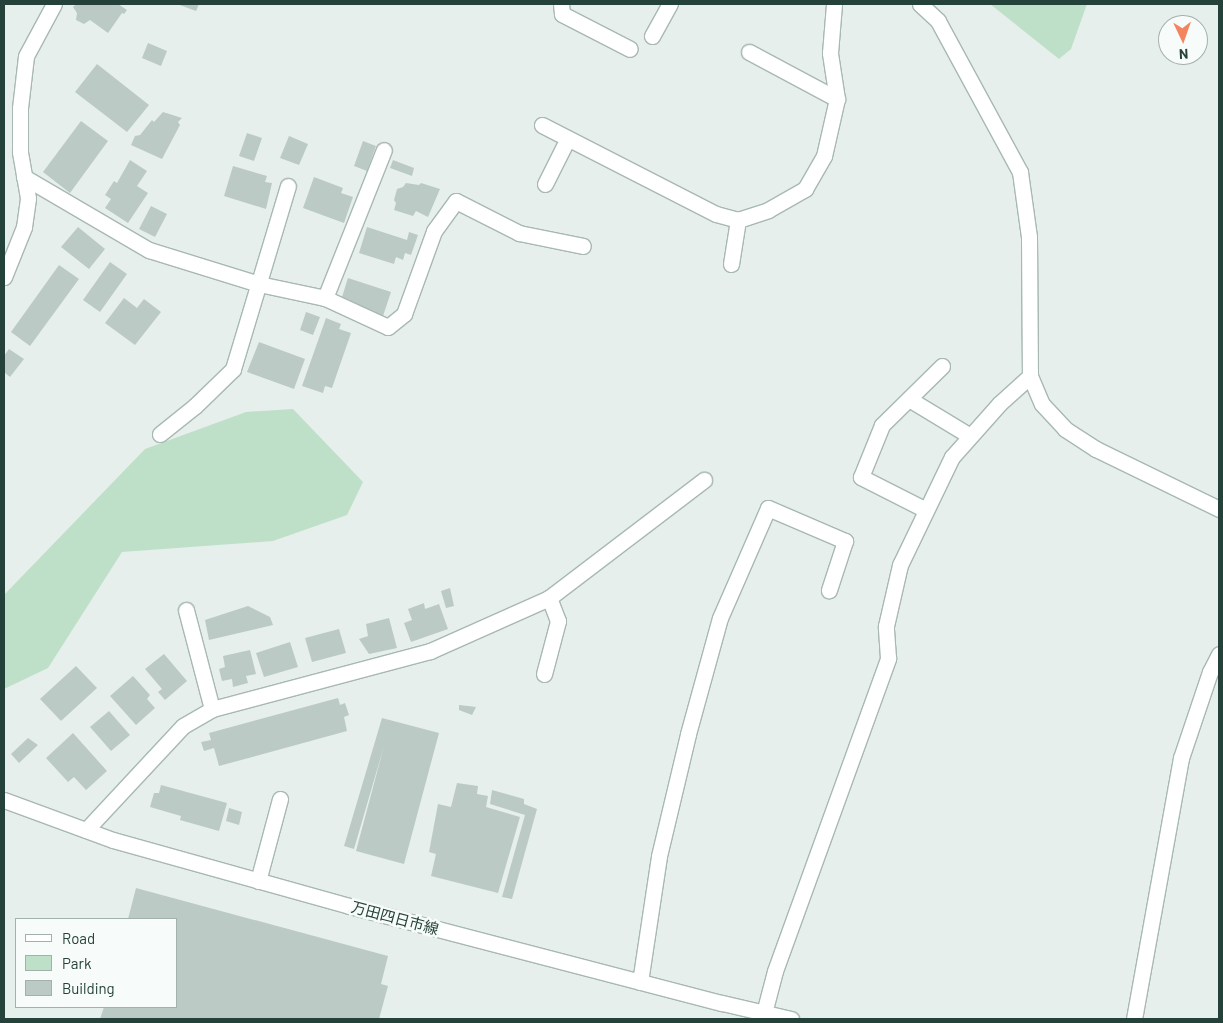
<!DOCTYPE html>
<meta charset="utf-8">
<style>
body{margin:0}
#map{position:relative;width:1223px;height:1023px;overflow:hidden;background:#e6efeb;font-family:Barlow,"Noto Sans JP",sans-serif}
div>[style]{position:absolute}
[style*='--x']{left:calc(var(--x)*1px);top:calc(var(--y)*1px);width:calc(var(--w)*1px);rotate:calc(var(--a)*1deg)}
.green>*{inset:0;background:#bfe0c8}
.building>*{inset:0;background:#bbcac4}
.roads{filter:drop-shadow(1px 0 #a8b8b2) drop-shadow(-1px 0 #a8b8b2) drop-shadow(0 1px #a8b8b2) drop-shadow(0 -1px #a8b8b2)}
.minor>*{height:15px;margin:-7.5px;padding:0 7.5px;transform-origin:7.5px;border-radius:7.5px;background:#fff}
.secondary>*{height:15px;margin:-7.5px;padding:0 7.5px;transform-origin:7.5px;border-radius:7.5px;background:#fff}
span{translate:-50% -50%;white-space:nowrap;text-align:center;line-height:1.15;-webkit-text-stroke:5px #f7fbf9;paint-order:stroke}
.street-label{font-size:15px;color:#24423a}
.frame{position:absolute;inset:0;border:5px solid #24423a;pointer-events:none}
.legend{position:absolute;left:15px;top:918px;width:162px;height:90px;box-sizing:border-box;background:#f7fbf9;border:1px solid #a3b1ad;margin:0;padding:6px 9px;list-style:none;font-size:15px;color:#24423a}
.legend li{display:flex;align-items:center;gap:10px;height:25px}
.legend b{width:25px;border:1px solid #a3b1ad}
.north{position:absolute;left:1158px;top:15px;width:50px;height:50px;box-sizing:border-box;background:#f7fbf9;border:1px solid #a3b1ad;border-radius:50%;rotate:177deg;font-size:14px;font-weight:700;line-height:20px;text-align:center;color:#24423a}
.north::after{content:'';display:block;margin:auto;width:18px;height:22px;background:#f4845f;clip-path:polygon(50% 0,100% 100%,50% 72%,0 100%)}
</style>
<div id="map">
<div class="green">
<div style="clip-path:polygon(990px 4px,1087px 4px,1071px 49px,1059px 59px)"></div>
<div style="clip-path:polygon(293px 409px,363px 482px,347px 515px,273px 541px,122px 552px,48px 668px,4px 689px,4px 595px,145px 449px,246px 412px)"></div>
</div>
<div class="building">
<div style="clip-path:polygon(76px 4px,118px 4px,127px 10px,124px 14px,122px 13px,108px 33px,90px 20px,84px 24px,76px 20px,77px 13px,73px 7px)"></div>
<div style="clip-path:polygon(177px 4px,199px 4px,196px 11px)"></div>
<div style="clip-path:polygon(148px 43px,167px 51px,161px 66px,142px 58px)"></div>
<div style="clip-path:polygon(97px 64px,149px 105px,127px 132px,75px 92px)"></div>
<div style="clip-path:polygon(163px 112px,182px 118px,178px 122px,180px 125px,162px 159px,131px 145px,135px 136px,140px 135px,152px 120px,154px 122px)"></div>
<div style="clip-path:polygon(81px 121px,108px 141px,70px 193px,43px 172px)"></div>
<div style="clip-path:polygon(247px 133px,262px 138px,254px 161px,239px 156px)"></div>
<div style="clip-path:polygon(289px 136px,308px 144px,299px 165px,280px 158px)"></div>
<div style="clip-path:polygon(363px 141px,376px 146px,367px 171px,354px 166px)"></div>
<div style="clip-path:polygon(130px 160px,147px 171px,137px 186px,148px 193px,128px 223px,105px 208px,111px 199px,105px 195px,114px 181px,117px 183px)"></div>
<div style="clip-path:polygon(393px 160px,414px 168px,412px 176px,390px 168px)"></div>
<div style="clip-path:polygon(233px 166px,267px 176px,265px 182px,272px 183px,266px 209px,224px 196px)"></div>
<div style="clip-path:polygon(314px 177px,343px 188px,341px 193px,353px 197px,344px 223px,303px 208px)"></div>
<div style="clip-path:polygon(406px 183px,419px 185px,421px 183px,440px 189px,428px 217px,416px 211px,413px 216px,394px 210px,396px 203px,394px 200px,397px 189px,403px 187px)"></div>
<div style="clip-path:polygon(151px 206px,167px 214px,155px 237px,139px 229px)"></div>
<div style="clip-path:polygon(78px 227px,105px 249px,89px 269px,61px 247px)"></div>
<div style="clip-path:polygon(367px 227px,407px 240px,409px 232px,418px 235px,411px 255px,405px 253px,403px 260px,396px 257px,394px 264px,359px 253px)"></div>
<div style="clip-path:polygon(110px 262px,127px 274px,100px 312px,83px 300px)"></div>
<div style="clip-path:polygon(59px 265px,79px 279px,30px 346px,11px 332px)"></div>
<div style="clip-path:polygon(348px 278px,391px 292px,383px 316px,351px 305px,350px 300px,342px 297px)"></div>
<div style="clip-path:polygon(124px 298px,137px 308px,144px 299px,161px 312px,135px 345px,105px 323px)"></div>
<div style="clip-path:polygon(306px 312px,320px 317px,313px 335px,300px 330px)"></div>
<div style="clip-path:polygon(326px 318px,341px 324px,339px 329px,351px 333px,332px 388px,325px 386px,323px 393px,302px 386px)"></div>
<div style="clip-path:polygon(259px 342px,305px 359px,294px 389px,247px 372px)"></div>
<div style="clip-path:polygon(9px 349px,24px 359px,10px 377px,4px 372px,4px 356px)"></div>
<div style="clip-path:polygon(450px 588px,454px 606px,446px 608px,441px 591px)"></div>
<div style="clip-path:polygon(424px 603px,425px 609px,439px 604px,448px 629px,411px 642px,404px 623px,412px 620px,408px 609px)"></div>
<div style="clip-path:polygon(248px 606px,270px 617px,273px 625px,209px 640px,205px 620px)"></div>
<div style="clip-path:polygon(389px 618px,397px 648px,369px 654px,359px 639px,368px 636px,366px 624px)"></div>
<div style="clip-path:polygon(339px 629px,346px 653px,312px 662px,305px 638px)"></div>
<div style="clip-path:polygon(290px 642px,298px 667px,264px 677px,256px 653px)"></div>
<div style="clip-path:polygon(250px 650px,256px 674px,246px 676px,248px 683px,233px 687px,232px 679px,222px 681px,219px 669px,225px 667px,223px 656px)"></div>
<div style="clip-path:polygon(164px 654px,187px 681px,165px 700px,158px 692px,162px 689px,145px 669px)"></div>
<div style="clip-path:polygon(76px 666px,97px 688px,61px 721px,40px 699px)"></div>
<div style="clip-path:polygon(133px 676px,150px 695px,147px 699px,155px 708px,136px 725px,110px 696px)"></div>
<div style="clip-path:polygon(338px 698px,340px 705px,345px 703px,349px 715px,344px 717px,347px 731px,219px 766px,214px 748px,204px 751px,201px 742px,211px 740px,209px 733px)"></div>
<div style="clip-path:polygon(459px 705px,476px 707px,472px 715px,459px 710px)"></div>
<div style="clip-path:polygon(109px 711px,130px 735px,111px 751px,90px 727px)"></div>
<div style="clip-path:polygon(382px 718px,439px 733px,404px 864px,356px 851px,384px 746px,354px 849px,344px 846px)"></div>
<div style="clip-path:polygon(73px 733px,107px 771px,86px 790px,74px 777px,68px 782px,46px 758px)"></div>
<div style="clip-path:polygon(28px 738px,38px 745px,19px 763px,11px 754px)"></div>
<div style="clip-path:polygon(457px 783px,478px 786px,477px 794px,488px 796px,486px 807px,520px 817px,498px 893px,431px 876px,436px 854px,429px 852px,438px 804px,451px 807px)"></div>
<div style="clip-path:polygon(161px 785px,227px 803px,219px 831px,180px 820px,181px 816px,150px 807px,154px 793px,159px 793px)"></div>
<div style="clip-path:polygon(492px 790px,524px 799px,524px 804px,537px 809px,512px 899px,502px 897px,525px 815px,490px 804px)"></div>
<div style="clip-path:polygon(229px 808px,242px 812px,239px 825px,226px 821px)"></div>
<div style="clip-path:polygon(136px 888px,388px 956px,381px 984px,388px 986px,379px 1019px,100px 1019px,104px 1007px,176px 1007px,176px 919px,128px 919px)"></div>
</div>
<div class="roads">
<div class="minor">
<div style="--x:561;--y:4;--w:10;--a:84"></div>
<div style="--x:562;--y:14;--w:76;--a:27.2"></div>
<div style="--x:920;--y:4;--w:25;--a:43"></div>
<div style="--x:938;--y:21;--w:172;--a:61.5"></div>
<div style="--x:1020;--y:172;--w:66;--a:82.1"></div>
<div style="--x:1029;--y:237;--w:139;--a:89.6"></div>
<div style="--x:1030;--y:376;--w:30;--a:67"></div>
<div style="--x:1042;--y:404;--w:34;--a:47"></div>
<div style="--x:1065;--y:429;--w:37;--a:33"></div>
<div style="--x:1096;--y:449;--w:137;--a:26"></div>
<div style="--x:652;--y:36;--w:37;--a:-61"></div>
<div style="--x:749;--y:52;--w:100;--a:28.1"></div>
<div style="--x:542;--y:125;--w:195;--a:27.1"></div>
<div style="--x:716;--y:214;--w:23;--a:15"></div>
<div style="--x:24;--y:177;--w:145;--a:30.3"></div>
<div style="--x:149;--y:250;--w:115;--a:17.2"></div>
<div style="--x:259;--y:284;--w:67;--a:12"></div>
<div style="--x:325;--y:298;--w:69;--a:24.7"></div>
<div style="--x:388;--y:327;--w:21;--a:-39"></div>
<div style="--x:404;--y:314;--w:88;--a:-70.1"></div>
<div style="--x:434;--y:231;--w:37;--a:-54"></div>
<div style="--x:456;--y:201;--w:71;--a:26.9"></div>
<div style="--x:519;--y:233;--w:65;--a:11.5"></div>
<div style="--x:545;--y:184;--w:51;--a:-63.4"></div>
<div style="--x:731;--y:264;--w:45;--a:-81"></div>
<div style="--x:738;--y:220;--w:32;--a:-18"></div>
<div style="--x:768;--y:210;--w:43;--a:-29.6"></div>
<div style="--x:805;--y:189;--w:38;--a:-60"></div>
<div style="--x:824;--y:156;--w:58;--a:-77.2"></div>
<div style="--x:837;--y:99;--w:47;--a:-98.7"></div>
<div style="--x:830;--y:53;--w:49;--a:-85.3"></div>
<div style="--x:4;--y:277;--w:54;--a:-68.2"></div>
<div style="--x:24;--y:227;--w:29;--a:-82"></div>
<div style="--x:28;--y:198;--w:47;--a:-99.9"></div>
<div style="--x:20;--y:152;--w:44;--a:-90"></div>
<div style="--x:20;--y:108;--w:52;--a:-83.4"></div>
<div style="--x:26;--y:56;--w:59;--a:-61.7"></div>
<div style="--x:325;--y:298;--w:159;--a:-68.3"></div>
<div style="--x:909;--y:399;--w:71;--a:31.2"></div>
<div style="--x:160;--y:434;--w:45;--a:-38.7"></div>
<div style="--x:195;--y:406;--w:53;--a:-44.2"></div>
<div style="--x:233;--y:369;--w:191;--a:-73.3"></div>
<div style="--x:926;--y:510;--w:73;--a:-153.1"></div>
<div style="--x:861;--y:477;--w:56;--a:-68"></div>
<div style="--x:882;--y:425;--w:84;--a:-44.5"></div>
<div style="--x:186;--y:610;--w:102;--a:75.3"></div>
<div style="--x:544;--y:674;--w:55;--a:-75.2"></div>
<div style="--x:558;--y:621;--w:25;--a:-111"></div>
<div style="--x:86;--y:830;--w:142;--a:-47"></div>
<div style="--x:183;--y:726;--w:34;--a:-30"></div>
<div style="--x:212;--y:709;--w:226;--a:-14.9"></div>
<div style="--x:430;--y:651;--w:130;--a:-24"></div>
<div style="--x:549;--y:598;--w:195;--a:-37.3"></div>
<div style="--x:258;--y:881;--w:85;--a:-75"></div>
<div style="--x:640;--y:982;--w:127;--a:-81.4"></div>
<div style="--x:659;--y:856;--w:125;--a:-76.6"></div>
<div style="--x:688;--y:734;--w:120;--a:-74.6"></div>
<div style="--x:720;--y:618;--w:120;--a:-66.4"></div>
<div style="--x:768;--y:508;--w:84;--a:23.2"></div>
<div style="--x:845;--y:541;--w:52;--a:108.1"></div>
<div style="--x:764;--y:1013;--w:43;--a:-75.3"></div>
<div style="--x:775;--y:971;--w:333;--a:-70.1"></div>
<div style="--x:888;--y:658;--w:32;--a:-94"></div>
<div style="--x:886;--y:626;--w:63;--a:-77.1"></div>
<div style="--x:900;--y:565;--w:120;--a:-64.3"></div>
<div style="--x:952;--y:457;--w:71;--a:-48.4"></div>
<div style="--x:999;--y:404;--w:42;--a:-42.1"></div>
<div style="--x:1134;--y:1019;--w:265;--a:-79.8"></div>
<div style="--x:1181;--y:758;--w:91;--a:-71.4"></div>
<div style="--x:1210;--y:672;--w:20;--a:-63"></div>
</div>
<div class="secondary">
<div style="--x:4;--y:800;--w:116;--a:20.2"></div>
<div style="--x:113;--y:840;--w:245;--a:15.6"></div>
<div style="--x:349;--y:906;--w:385;--a:14.6"></div>
<div style="--x:722;--y:1003;--w:71;--a:13.1"></div>
</div>
</div>
<div class="street-label">
<span style="left:395px;top:918px;rotate:15deg">万田四日市線</span>
</div>
<div class="frame"></div>
<ul class="legend">
<li><b style="height:6px;background:#fff"></b>Road</li>
<li><b style="height:14px;background:#bfe0c8"></b>Park</li>
<li><b style="height:14px;background:#bbcac4"></b>Building</li>
</ul>
<div class="north">N</div>
</div>
